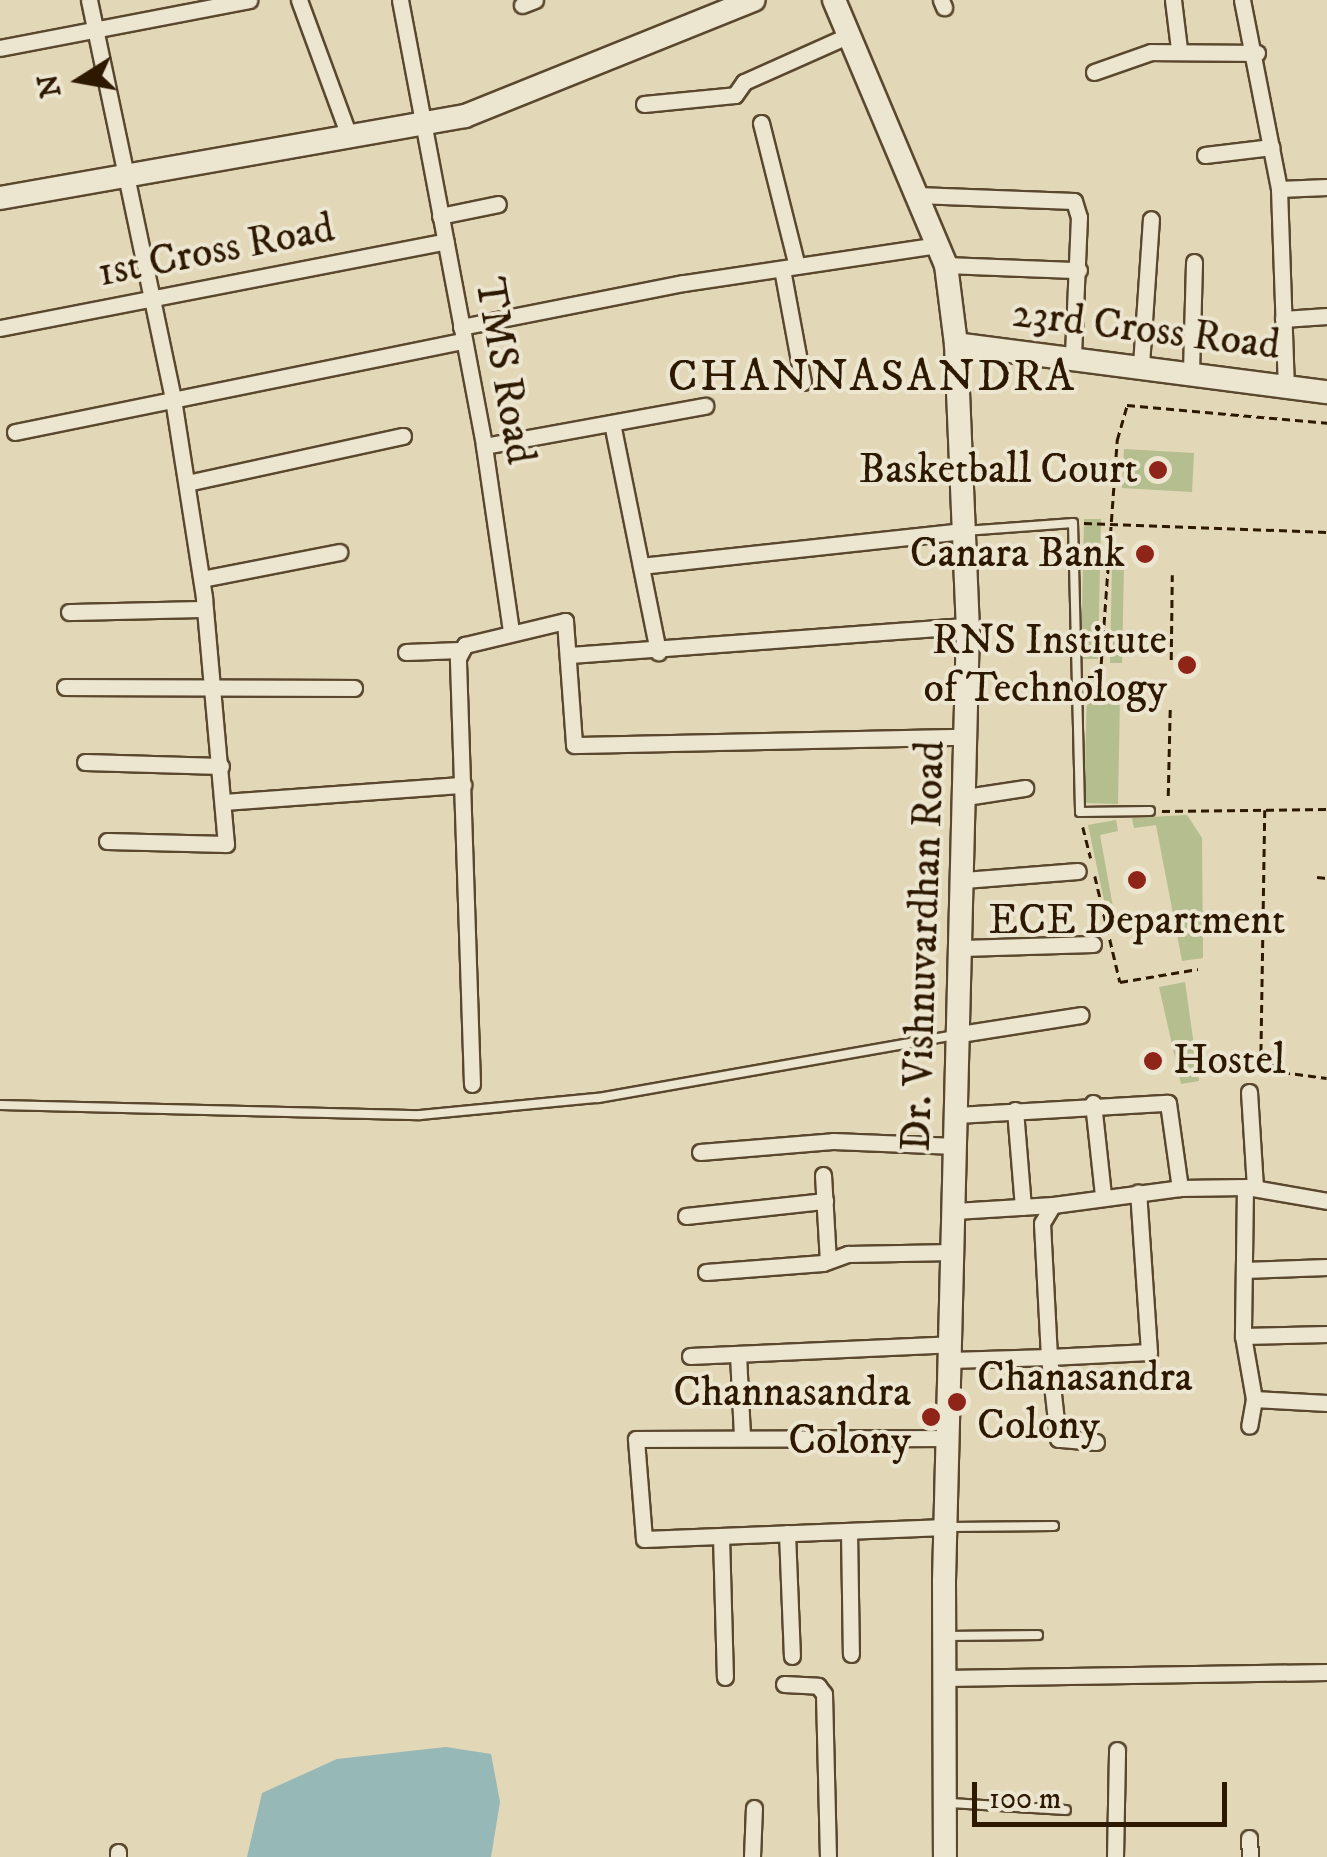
<!DOCTYPE html>
<style>
body{margin:0}
#map{position:relative;width:1327px;height:1857px;overflow:hidden;background:#e2d7b7;font-family:"IM FELL DW Pica",serif}
div>[style]{position:absolute}
[style*='--x']{left:calc(var(--x)*1px);top:calc(var(--y)*1px);width:calc(var(--w)*1px);rotate:calc(var(--a)*1deg)}
.green>*{inset:0;background:#b4be8e}
.water>*{inset:0;background:#96b8b6}
.path>*{height:2.5px;margin-top:-1.25px;transform-origin:0;background:repeating-linear-gradient(90deg,#2d1800 0 8px,transparent 0 13px)}
.roads{filter:drop-shadow(2px 0 #5a482e) drop-shadow(-2px 0 #5a482e) drop-shadow(0 2px #5a482e) drop-shadow(0 -2px #5a482e)}
.lane>*{height:8px;margin:-4px;padding:0 4px;transform-origin:4px;border-radius:4px;background:#ece5d0}
.street>*{height:15px;margin:-7.5px;padding:0 7.5px;transform-origin:7.5px;border-radius:7.5px;background:#ece5d0}
.secondary>*{height:22px;margin:-11px;padding:0 11px;transform-origin:11px;border-radius:11px;background:#ece5d0}
.dots>*{width:28px;height:28px;translate:-50% -50%;box-sizing:border-box;border:5px solid #ece5d0;border-radius:50%}
span{translate:-50% -50%;white-space:nowrap;text-align:center;line-height:1.15;-webkit-text-stroke:8px #ece5d0;paint-order:stroke}
.street-label{font-size:42px;color:#2d1800}
.poi-label{font-size:42px;color:#2d1800}
.right{translate:-100% -50%;text-align:right}
.left{translate:0 -50%;text-align:left}
.neighbourhood-label{font-size:45px;color:#2d1800;letter-spacing:2.5px}
.north{position:absolute;left:30px;top:30px;width:100px;height:100px;-webkit-text-stroke:8px #ece5d0;paint-order:stroke;rotate:259deg;font-size:28px;font-weight:700;line-height:40px;text-align:center;color:#2d1800}
.north::after{content:'';display:block;margin:auto;width:35px;height:45px;background:#2d1800;clip-path:polygon(50% 0,100% 100%,50% 72%,0 100%)}
.scale{position:absolute;left:972px;top:1782px;width:255px;height:45px;box-sizing:border-box;border:5px solid #2d1800;border-top:0;padding-left:12px;font-size:30px;line-height:35px;white-space:nowrap;color:#2d1800;-webkit-text-stroke:8px #ece5d0;paint-order:stroke}
</style>
<div id="map">
<div class="green">
<div style="clip-path:polygon(1124px 449px,1194px 453px,1192px 492px,1122px 488px)"></div>
<div style="clip-path:polygon(1084px 519px,1101px 519px,1098px 659px,1081px 659px)"></div>
<div style="clip-path:polygon(1112px 564px,1124px 564px,1122px 663px,1110px 663px)"></div>
<div style="clip-path:polygon(1087px 695px,1120px 696px,1118px 804px,1084px 803px)"></div>
<div style="clip-path:polygon(1187px 815px,1202px 838px,1203px 958px,1182px 961px,1156px 825px,1134px 828px,1132px 818px)"></div>
<div style="clip-path:polygon(1116px 820px,1118px 831px,1100px 835px,1115px 918px,1108px 919px,1088px 825px)"></div>
<div style="clip-path:polygon(1185px 982px,1199px 1081px,1181px 1084px,1159px 987px)"></div>
</div>
<div class="water">
<div style="clip-path:polygon(446px 1747px,491px 1754px,500px 1802px,491px 1857px,247px 1857px,262px 1793px,337px 1759px)"></div>
</div>
<div class="path">
<div style="--x:1084;--y:523;--w:243;--a:2.1"></div>
<div style="--x:1171;--y:660;--w:85;--a:-89.3"></div>
<div style="--x:1088;--y:677;--w:12;--a:0"></div>
<div style="--x:1100;--y:677;--w:238;--a:-85.9"></div>
<div style="--x:1117;--y:440;--w:36;--a:-74"></div>
<div style="--x:1127;--y:405;--w:201;--a:5.1"></div>
<div style="--x:1168;--y:796;--w:89;--a:-88.7"></div>
<div style="--x:1265;--y:810;--w:246;--a:90.9"></div>
<div style="--x:1261;--y:1056;--w:26;--a:37"></div>
<div style="--x:1282;--y:1072;--w:45;--a:7.6"></div>
<div style="--x:1162;--y:811;--w:165;--a:-0.7"></div>
<div style="--x:1083;--y:827;--w:32;--a:76"></div>
<div style="--x:1095;--y:876;--w:109;--a:76.7"></div>
<div style="--x:1120;--y:982;--w:79;--a:-9.5"></div>
<div style="--x:1317;--y:877;--w:10;--a:6"></div>
</div>
<div class="roads">
<div class="lane">
<div style="--x:965;--y:531;--w:108;--a:-4.2"></div>
<div style="--x:1073;--y:523;--w:289;--a:88.6"></div>
<div style="--x:1080;--y:812;--w:70;--a:-0.8"></div>
<div style="--x:0;--y:1105;--w:420;--a:1.4"></div>
<div style="--x:420;--y:1115;--w:179;--a:-5.5"></div>
<div style="--x:598;--y:1098;--w:363;--a:-10"></div>
<div style="--x:950;--y:1527;--w:104;--a:-0.6"></div>
<div style="--x:949;--y:1636;--w:89;--a:-0.6"></div>
<div style="--x:950;--y:1803;--w:116;--a:3.5"></div>
</div>
<div class="street">
<div style="--x:89;--y:0;--w:408;--a:78.1"></div>
<div style="--x:173;--y:399;--w:201;--a:81.1"></div>
<div style="--x:204;--y:598;--w:247;--a:84.9"></div>
<div style="--x:226;--y:844;--w:119;--a:-178.6"></div>
<div style="--x:299;--y:0;--w:145;--a:69.8"></div>
<div style="--x:400;--y:0;--w:454;--a:79.3"></div>
<div style="--x:484;--y:446;--w:187;--a:81.7"></div>
<div style="--x:941;--y:0;--w:8;--a:67"></div>
<div style="--x:1173;--y:0;--w:49;--a:83"></div>
<div style="--x:1242;--y:0;--w:193;--a:78.9"></div>
<div style="--x:1279;--y:189;--w:197;--a:88"></div>
<div style="--x:522;--y:5;--w:14;--a:-21"></div>
<div style="--x:0;--y:48;--w:254;--a:-10.9"></div>
<div style="--x:1094;--y:72;--w:60;--a:-19.3"></div>
<div style="--x:1151;--y:52;--w:106;--a:0.5"></div>
<div style="--x:644;--y:104;--w:91;--a:-5.6"></div>
<div style="--x:735;--y:95;--w:16;--a:-55"></div>
<div style="--x:744;--y:82;--w:115;--a:-24.1"></div>
<div style="--x:761;--y:123;--w:147;--a:75.9"></div>
<div style="--x:1205;--y:155;--w:67;--a:-6.8"></div>
<div style="--x:1279;--y:189;--w:48;--a:-2.4"></div>
<div style="--x:917;--y:195;--w:157;--a:2.2"></div>
<div style="--x:1074;--y:201;--w:17;--a:73"></div>
<div style="--x:1079;--y:217;--w:140;--a:92.5"></div>
<div style="--x:440;--y:216;--w:59;--a:-11.7"></div>
<div style="--x:946;--y:265;--w:133;--a:2.2"></div>
<div style="--x:782;--y:269;--w:115;--a:79.5"></div>
<div style="--x:1283;--y:319;--w:44;--a:-3.9"></div>
<div style="--x:461;--y:327;--w:227;--a:-11.2"></div>
<div style="--x:684;--y:283;--w:257;--a:-8.5"></div>
<div style="--x:0;--y:328;--w:454;--a:-11"></div>
<div style="--x:1141;--y:365;--w:146;--a:-86.1"></div>
<div style="--x:1191;--y:371;--w:109;--a:-88.4"></div>
<div style="--x:612;--y:423;--w:234;--a:78.6"></div>
<div style="--x:15;--y:432;--w:458;--a:-11.5"></div>
<div style="--x:484;--y:446;--w:225;--a:-10.3"></div>
<div style="--x:187;--y:483;--w:221;--a:-12.3"></div>
<div style="--x:641;--y:566;--w:326;--a:-6.2"></div>
<div style="--x:202;--y:579;--w:140;--a:-11.1"></div>
<div style="--x:69;--y:612;--w:135;--a:-1.3"></div>
<div style="--x:406;--y:652;--w:54;--a:-2.1"></div>
<div style="--x:570;--y:655;--w:399;--a:-4.2"></div>
<div style="--x:65;--y:687;--w:289;--a:0.2"></div>
<div style="--x:85;--y:762;--w:136;--a:1.7"></div>
<div style="--x:966;--y:797;--w:60;--a:-8.7"></div>
<div style="--x:224;--y:802;--w:240;--a:-4.1"></div>
<div style="--x:964;--y:880;--w:114;--a:-4.5"></div>
<div style="--x:962;--y:948;--w:131;--a:-1.7"></div>
<div style="--x:960;--y:1034;--w:122;--a:-8.9"></div>
<div style="--x:472;--y:1084;--w:426;--a:-91.9"></div>
<div style="--x:458;--y:658;--w:15;--a:-62"></div>
<div style="--x:465;--y:645;--w:103;--a:-13.5"></div>
<div style="--x:565;--y:621;--w:124;--a:85.8"></div>
<div style="--x:574;--y:745;--w:393;--a:-1.2"></div>
<div style="--x:1249;--y:1092;--w:96;--a:86.4"></div>
<div style="--x:1093;--y:1103;--w:93;--a:83.8"></div>
<div style="--x:1015;--y:1110;--w:97;--a:85.3"></div>
<div style="--x:957;--y:1115;--w:211;--a:-3.3"></div>
<div style="--x:1168;--y:1103;--w:86;--a:82"></div>
<div style="--x:700;--y:1152;--w:133;--a:-4.7"></div>
<div style="--x:833;--y:1141;--w:123;--a:2.3"></div>
<div style="--x:823;--y:1175;--w:86;--a:86.7"></div>
<div style="--x:1247;--y:1187;--w:81;--a:9.9"></div>
<div style="--x:955;--y:1211;--w:98;--a:-3.5"></div>
<div style="--x:686;--y:1216;--w:140;--a:-6.2"></div>
<div style="--x:1244;--y:1270;--w:83;--a:-2.1"></div>
<div style="--x:706;--y:1272;--w:117;--a:-4.4"></div>
<div style="--x:823;--y:1263;--w:27;--a:-20"></div>
<div style="--x:848;--y:1254;--w:105;--a:-1.1"></div>
<div style="--x:1243;--y:1336;--w:64;--a:80.1"></div>
<div style="--x:1254;--y:1399;--w:27;--a:100"></div>
<div style="--x:738;--y:1354;--w:82;--a:87.2"></div>
<div style="--x:690;--y:1356;--w:261;--a:-2.6"></div>
<div style="--x:950;--y:1360;--w:99;--a:-1.7"></div>
<div style="--x:1049;--y:1357;--w:134;--a:-93"></div>
<div style="--x:1042;--y:1223;--w:21;--a:-59"></div>
<div style="--x:1053;--y:1205;--w:128;--a:-7.6"></div>
<div style="--x:1180;--y:1188;--w:65;--a:-0.9"></div>
<div style="--x:1245;--y:1187;--w:149;--a:90.8"></div>
<div style="--x:1243;--y:1336;--w:84;--a:-1.4"></div>
<div style="--x:1254;--y:1399;--w:73;--a:3.1"></div>
<div style="--x:1096;--y:1442;--w:38;--a:-175"></div>
<div style="--x:1058;--y:1439;--w:82;--a:-96.3"></div>
<div style="--x:1049;--y:1357;--w:100;--a:-2.9"></div>
<div style="--x:1149;--y:1352;--w:160;--a:-93.9"></div>
<div style="--x:945;--y:1527;--w:301;--a:177.7"></div>
<div style="--x:644;--y:1539;--w:100;--a:-94.6"></div>
<div style="--x:636;--y:1439;--w:312;--a:-0.2"></div>
<div style="--x:849;--y:1531;--w:123;--a:89.1"></div>
<div style="--x:787;--y:1533;--w:123;--a:87.7"></div>
<div style="--x:721;--y:1536;--w:141;--a:88.4"></div>
<div style="--x:944;--y:1678;--w:383;--a:-0.9"></div>
<div style="--x:784;--y:1684;--w:34;--a:3"></div>
<div style="--x:818;--y:1686;--w:10;--a:53"></div>
<div style="--x:824;--y:1694;--w:163;--a:88.6"></div>
<div style="--x:1249;--y:1838;--w:19;--a:87"></div>
<div style="--x:118;--y:1852;--w:5;--a:90"></div>
<div style="--x:752;--y:1857;--w:49;--a:-87.7"></div>
<div style="--x:1115;--y:1857;--w:107;--a:-88.9"></div>
</div>
<div class="secondary">
<div style="--x:834;--y:0;--w:288;--a:67.1"></div>
<div style="--x:946;--y:265;--w:80;--a:82.8"></div>
<div style="--x:956;--y:344;--w:282;--a:87.6"></div>
<div style="--x:968;--y:626;--w:955;--a:91.44"></div>
<div style="--x:944;--y:1581;--w:276;--a:89.8"></div>
<div style="--x:0;--y:198;--w:472;--a:-10"></div>
<div style="--x:465;--y:116;--w:311;--a:-21.9"></div>
<div style="--x:956;--y:344;--w:374;--a:7.4"></div>
</div>
</div>
<div class="dots">
<div style="left:1158px;top:470px;background:#8f2418"></div>
<div style="left:1145px;top:554px;background:#8f2418"></div>
<div style="left:1187px;top:665px;background:#8f2418"></div>
<div style="left:1137px;top:880px;background:#8f2418"></div>
<div style="left:1153px;top:1061px;background:#8f2418"></div>
<div style="left:957px;top:1402px;background:#8f2418"></div>
<div style="left:931px;top:1417px;background:#8f2418"></div>
</div>
<div class="street-label">
<span style="left:216px;top:251px;rotate:-11deg">1st Cross Road</span>
<span style="left:1146px;top:330px;rotate:7deg">23rd Cross Road</span>
<span style="left:504px;top:371px;rotate:80deg">TMS Road</span>
<span style="left:924px;top:946px;rotate:-88deg">Dr. Vishnuvardhan Road</span>
</div>
<div class="poi-label">
<span class="right" style="left:1138px;top:470px">Basketball Court</span>
<span class="right" style="left:1125px;top:554px">Canara Bank</span>
<span class="right" style="left:1167px;top:665px">RNS Institute<br>of Technology</span>
<span style="left:1137px;top:921px">ECE Department</span>
<span class="left" style="left:1173px;top:1061px">Hostel</span>
<span class="left" style="left:977px;top:1402px">Chanasandra<br>Colony</span>
<span class="right" style="left:911px;top:1417px">Channasandra<br>Colony</span>
</div>
<div class="neighbourhood-label">
<span style="left:872px;top:378px">CHANNASANDRA</span>
</div>
<div class="north">N</div>
<div class="scale">100 m</div>
</div>
